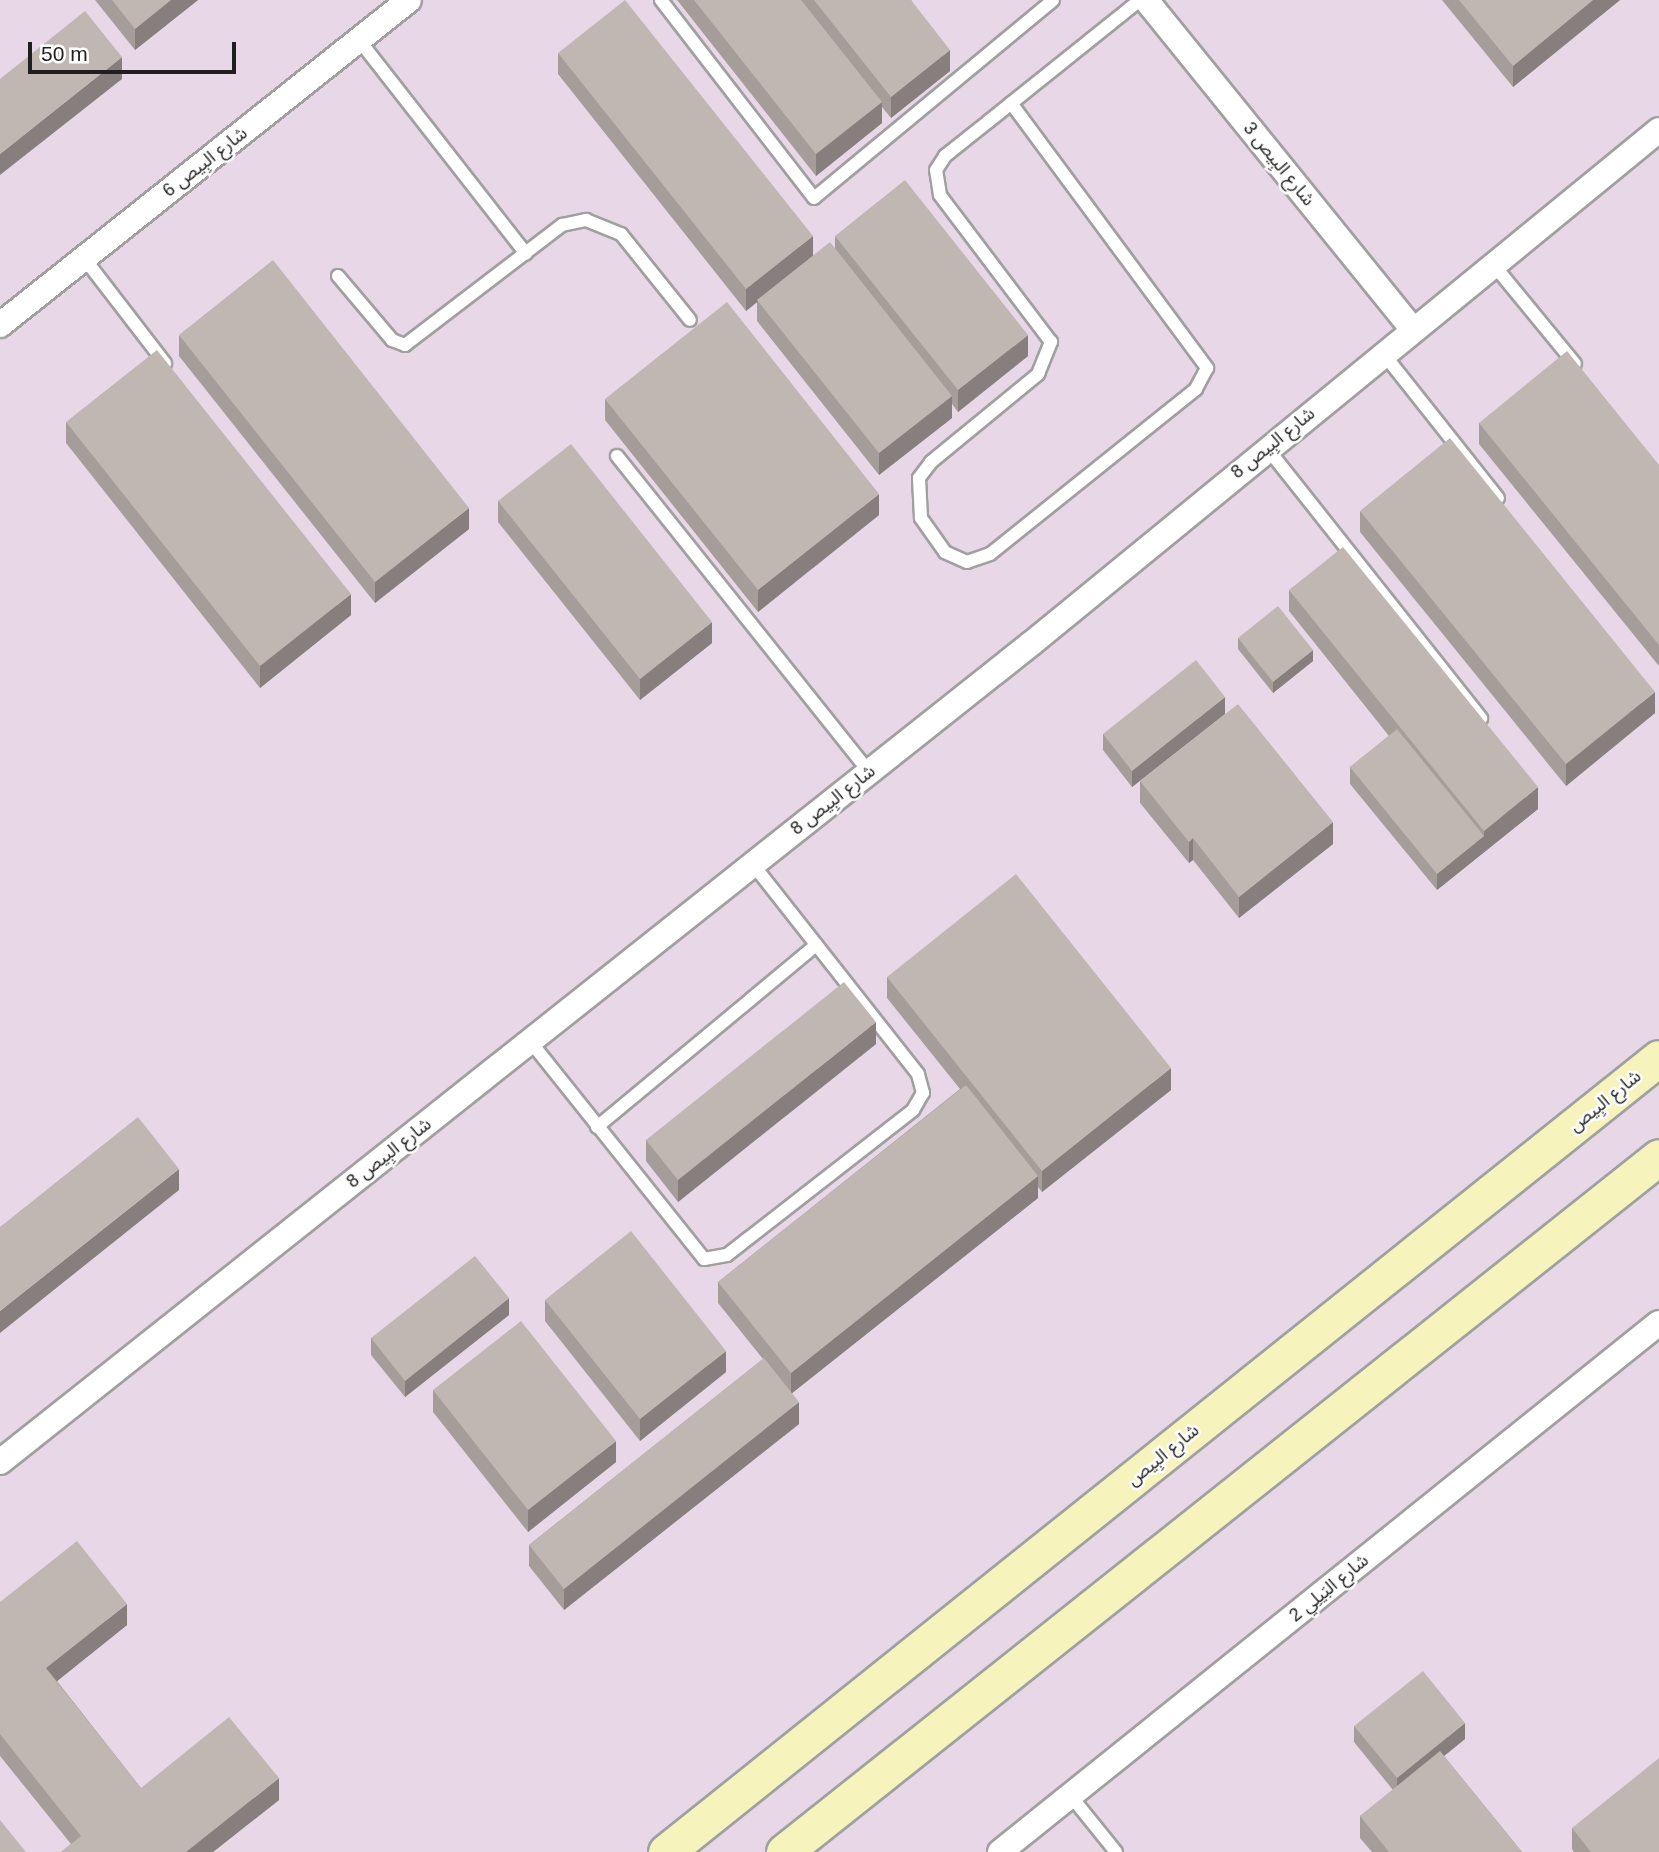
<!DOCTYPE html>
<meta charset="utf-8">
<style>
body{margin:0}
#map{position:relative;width:1659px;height:1852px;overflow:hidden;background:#efebe6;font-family:Arial,"Noto Sans Arabic",sans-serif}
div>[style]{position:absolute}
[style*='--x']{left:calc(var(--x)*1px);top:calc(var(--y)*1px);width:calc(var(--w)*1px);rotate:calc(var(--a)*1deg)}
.industrial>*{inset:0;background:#e8d8e7}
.roads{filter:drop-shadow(2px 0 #a0a0a0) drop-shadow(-2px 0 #a0a0a0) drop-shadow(0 2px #a0a0a0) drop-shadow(0 -2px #a0a0a0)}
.lane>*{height:12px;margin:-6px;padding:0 6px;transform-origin:6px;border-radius:6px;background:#fff}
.street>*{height:24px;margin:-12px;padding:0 12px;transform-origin:12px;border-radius:12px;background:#fff}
.secondary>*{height:35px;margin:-17.5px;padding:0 17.5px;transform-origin:17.5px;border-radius:17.5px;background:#f6f3bd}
.wall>*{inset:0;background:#a59d99}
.shaded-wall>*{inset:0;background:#867f7d}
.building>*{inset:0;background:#c0b6b2}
span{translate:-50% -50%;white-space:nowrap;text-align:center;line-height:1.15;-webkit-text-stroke:5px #fff;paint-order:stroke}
.street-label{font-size:18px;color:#1f1f1f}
.scale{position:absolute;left:28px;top:42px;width:208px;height:32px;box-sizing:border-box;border:4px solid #1f1f1f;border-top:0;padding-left:9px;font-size:21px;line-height:24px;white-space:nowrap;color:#1f1f1f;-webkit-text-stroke:5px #fff;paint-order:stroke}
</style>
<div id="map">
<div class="industrial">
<div style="clip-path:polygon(0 0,1659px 0,1659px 1852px,0 1852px)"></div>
</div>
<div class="roads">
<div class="lane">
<div style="--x:661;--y:0;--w:250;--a:52.3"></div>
<div style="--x:814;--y:198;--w:310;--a:-39.6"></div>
<div style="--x:359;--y:40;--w:271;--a:52"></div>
<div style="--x:1011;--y:103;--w:330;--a:53.5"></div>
<div style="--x:1207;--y:368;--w:24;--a:118"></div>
<div style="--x:1196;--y:389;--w:264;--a:141.3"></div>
<div style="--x:990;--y:554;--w:24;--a:161"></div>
<div style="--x:967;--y:562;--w:24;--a:-156"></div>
<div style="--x:945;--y:552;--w:42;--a:-125.2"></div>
<div style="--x:921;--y:518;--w:40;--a:-92.9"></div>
<div style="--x:919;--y:478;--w:20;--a:-53"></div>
<div style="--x:931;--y:462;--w:139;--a:-39.4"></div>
<div style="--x:1038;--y:374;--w:35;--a:-68"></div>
<div style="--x:1051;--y:342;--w:184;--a:-127.1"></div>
<div style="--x:940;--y:195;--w:25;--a:-99"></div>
<div style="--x:936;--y:170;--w:17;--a:-57"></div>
<div style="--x:945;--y:156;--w:56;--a:-38.5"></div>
<div style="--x:989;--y:121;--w:193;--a:-38.7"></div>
<div style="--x:84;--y:258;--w:133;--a:52.4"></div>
<div style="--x:1493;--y:264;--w:129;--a:50.6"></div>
<div style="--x:338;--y:276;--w:84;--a:49.8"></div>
<div style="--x:392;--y:340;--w:14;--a:21"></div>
<div style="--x:405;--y:345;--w:198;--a:-37.4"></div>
<div style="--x:562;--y:225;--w:25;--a:-12"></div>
<div style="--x:586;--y:220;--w:38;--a:22"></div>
<div style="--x:621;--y:234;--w:110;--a:51.3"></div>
<div style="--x:1383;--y:353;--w:185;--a:51.6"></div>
<div style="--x:1267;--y:448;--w:345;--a:51.6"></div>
<div style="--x:617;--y:456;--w:404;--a:51.4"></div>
<div style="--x:530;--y:1041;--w:279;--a:51.4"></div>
<div style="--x:704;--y:1259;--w:23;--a:-10"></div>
<div style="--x:727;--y:1255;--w:236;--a:-37.9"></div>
<div style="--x:913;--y:1110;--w:20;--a:-60"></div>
<div style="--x:923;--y:1093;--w:20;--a:-105"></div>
<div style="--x:918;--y:1074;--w:267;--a:-128.2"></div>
<div style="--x:597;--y:1127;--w:285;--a:-39.7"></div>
<div style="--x:1070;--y:1795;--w:73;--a:51.1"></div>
</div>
<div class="street">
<div style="--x:1146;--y:0;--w:422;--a:51"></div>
<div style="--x:0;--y:325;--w:522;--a:-38.47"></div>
<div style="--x:0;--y:1462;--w:1317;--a:-38.44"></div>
<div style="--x:1032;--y:643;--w:810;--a:-39.29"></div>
<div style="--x:1000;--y:1852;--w:845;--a:-38.76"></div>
</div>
<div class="secondary">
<div style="--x:666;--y:1852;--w:1271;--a:-38.65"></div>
<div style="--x:784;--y:1852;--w:1117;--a:-38.46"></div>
</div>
</div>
<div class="wall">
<div style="clip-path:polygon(95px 0,198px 0,135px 50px)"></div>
<div style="clip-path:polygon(677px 0,911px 0,950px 71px,891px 118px,882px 107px,882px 123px,816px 176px)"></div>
<div style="clip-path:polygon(1442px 0,1620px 0,1513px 87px)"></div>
<div style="clip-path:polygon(558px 53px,813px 256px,835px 249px,835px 236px,1028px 356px,958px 412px,952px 404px,952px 418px,879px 475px,757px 321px,757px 301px,746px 311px,558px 74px)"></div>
<div style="clip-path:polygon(179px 335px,469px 529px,375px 603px,179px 356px)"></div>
<div style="clip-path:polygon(605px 399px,879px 515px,758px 612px,605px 420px)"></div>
<div style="clip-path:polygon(66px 422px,351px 615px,260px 688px,66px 443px)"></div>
<div style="clip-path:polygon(1479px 423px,1659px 465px,1659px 666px,1479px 444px)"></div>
<div style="clip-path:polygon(498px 501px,712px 643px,640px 700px,498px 522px)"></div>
<div style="clip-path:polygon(1360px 511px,1655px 713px,1566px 786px,1360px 532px)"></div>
<div style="clip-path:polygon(1289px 590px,1538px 809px,1437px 890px,1350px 784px,1350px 767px,1389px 736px,1289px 611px)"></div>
<div style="clip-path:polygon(1238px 638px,1313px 661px,1273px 693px,1238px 649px)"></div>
<div style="clip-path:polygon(1225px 714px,1132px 787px,1103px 750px,1103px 734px)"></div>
<div style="clip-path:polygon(1140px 781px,1333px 844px,1239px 918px,1193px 860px,1189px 863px,1140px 803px)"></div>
<div style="clip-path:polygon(887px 977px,1171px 1090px,1042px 1192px,1038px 1187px,1038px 1198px,792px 1393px,799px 1424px,564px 1610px,529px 1566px,529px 1545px,763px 1359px,718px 1303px,718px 1282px,960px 1089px,887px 998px)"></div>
<div style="clip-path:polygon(876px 1044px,678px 1202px,646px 1161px,646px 1140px)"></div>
<div style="clip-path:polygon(545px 1300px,726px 1372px,640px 1441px,545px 1321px)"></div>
<div style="clip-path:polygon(509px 1315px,405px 1397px,371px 1355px,371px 1338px)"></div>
<div style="clip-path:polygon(433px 1390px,616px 1462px,528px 1532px,433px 1412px)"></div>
<div style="clip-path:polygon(0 1602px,127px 1625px,57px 1681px,141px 1788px,279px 1800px,213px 1852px,61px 1852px,71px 1844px,0 1756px)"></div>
<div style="clip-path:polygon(1354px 1726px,1465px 1739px,1444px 1756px,1522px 1852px,1372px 1852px,1360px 1838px,1360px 1816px,1393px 1790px,1354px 1742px)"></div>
<div style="clip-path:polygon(1572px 1828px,1659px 1852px,1574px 1852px,1572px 1849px)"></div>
</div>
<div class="shaded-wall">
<div style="clip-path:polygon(171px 0,198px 0,135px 50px,135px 29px)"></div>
<div style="clip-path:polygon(1593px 0,1620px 0,1513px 87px,1513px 66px)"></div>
<div style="clip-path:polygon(950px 50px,950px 71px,891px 118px,891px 97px)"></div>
<div style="clip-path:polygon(122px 57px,122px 79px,0 175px,0 154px)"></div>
<div style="clip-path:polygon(882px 102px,882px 123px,816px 176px,816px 154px)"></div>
<div style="clip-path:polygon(813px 236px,813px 258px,746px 311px,746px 289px)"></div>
<div style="clip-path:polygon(1028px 335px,1028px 356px,958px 412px,958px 390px)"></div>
<div style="clip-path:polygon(952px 396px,952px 418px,879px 475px,879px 453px)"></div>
<div style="clip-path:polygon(879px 494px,879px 515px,758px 612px,758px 590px)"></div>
<div style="clip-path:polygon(469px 508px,469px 529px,375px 603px,375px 582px)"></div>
<div style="clip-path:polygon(351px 594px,351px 615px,260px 688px,260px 666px)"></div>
<div style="clip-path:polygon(712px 622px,712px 643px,640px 700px,640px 679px)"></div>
<div style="clip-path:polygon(1313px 650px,1313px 661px,1273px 693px,1273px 682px)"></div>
<div style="clip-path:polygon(1655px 692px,1655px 713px,1566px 786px,1566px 764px)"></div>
<div style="clip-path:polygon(1225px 697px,1225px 714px,1132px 787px,1132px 771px)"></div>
<div style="clip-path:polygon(1538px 787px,1538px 809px,1437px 890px,1437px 874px,1484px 836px,1484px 831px)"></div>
<div style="clip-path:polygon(1333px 822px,1333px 844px,1239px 918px,1239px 897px)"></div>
<div style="clip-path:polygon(1193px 838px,1193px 860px,1189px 863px,1189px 842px)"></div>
<div style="clip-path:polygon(876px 1022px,876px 1044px,678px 1202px,678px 1180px)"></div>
<div style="clip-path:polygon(1171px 1068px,1171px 1090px,1042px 1192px,1042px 1171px)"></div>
<div style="clip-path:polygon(179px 1169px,179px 1190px,0 1333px,0 1311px)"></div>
<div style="clip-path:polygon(1038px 1176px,1038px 1198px,791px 1394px,791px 1373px)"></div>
<div style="clip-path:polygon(509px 1298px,509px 1315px,405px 1397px,405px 1381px)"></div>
<div style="clip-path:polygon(726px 1351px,726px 1372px,640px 1441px,640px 1419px)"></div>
<div style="clip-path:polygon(799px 1402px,799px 1424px,564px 1610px,564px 1589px)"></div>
<div style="clip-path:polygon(616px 1441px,616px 1462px,528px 1532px,528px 1510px)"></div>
<div style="clip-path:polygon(127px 1604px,127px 1625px,46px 1690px,46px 1668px)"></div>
<div style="clip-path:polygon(1465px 1723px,1465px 1739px,1397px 1794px,1397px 1778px)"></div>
<div style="clip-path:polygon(279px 1778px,279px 1800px,213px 1852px,186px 1852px)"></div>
</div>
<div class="building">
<div style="clip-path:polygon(112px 0,171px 0,135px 29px)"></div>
<div style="clip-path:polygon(625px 0,813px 236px,746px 289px,558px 53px)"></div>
<div style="clip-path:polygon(694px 0,801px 0,882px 102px,816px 154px)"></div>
<div style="clip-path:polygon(814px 0,911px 0,950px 50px,891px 97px)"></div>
<div style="clip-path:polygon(1459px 0,1593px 0,1513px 66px)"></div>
<div style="clip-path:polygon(85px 11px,122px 57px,0 154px,0 79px)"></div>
<div style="clip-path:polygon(905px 180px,1028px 335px,958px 390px,835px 236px)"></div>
<div style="clip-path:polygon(830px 242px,952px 396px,879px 453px,757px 300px)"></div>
<div style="clip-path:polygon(273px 260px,469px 508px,375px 582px,179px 335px)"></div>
<div style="clip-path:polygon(727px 302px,879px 494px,758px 590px,605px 399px)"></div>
<div style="clip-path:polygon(157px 350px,351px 594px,260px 666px,66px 422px)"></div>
<div style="clip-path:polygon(1567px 351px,1659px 465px,1659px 645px,1479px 423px)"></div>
<div style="clip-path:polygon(1450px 438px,1655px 692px,1566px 764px,1360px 511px)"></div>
<div style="clip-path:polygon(571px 444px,712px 622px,640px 679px,498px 501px)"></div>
<div style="clip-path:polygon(1343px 547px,1538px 787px,1484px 831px,1289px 590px)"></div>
<div style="clip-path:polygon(1278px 606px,1313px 650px,1273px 682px,1238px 638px)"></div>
<div style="clip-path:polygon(1196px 660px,1225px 697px,1132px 771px,1103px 734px)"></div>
<div style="clip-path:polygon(1238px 704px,1333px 822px,1239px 897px,1193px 838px,1189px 842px,1140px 781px)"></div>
<div style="clip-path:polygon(1397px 729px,1484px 836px,1437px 874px,1350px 767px)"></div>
<div style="clip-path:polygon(1016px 874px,1171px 1068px,1042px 1171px,887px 977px)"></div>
<div style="clip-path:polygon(844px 982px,876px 1022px,678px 1180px,646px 1140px)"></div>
<div style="clip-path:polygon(966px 1085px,1038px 1176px,791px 1373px,718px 1282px)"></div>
<div style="clip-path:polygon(138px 1117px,179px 1169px,0 1311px,0 1227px)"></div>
<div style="clip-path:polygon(631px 1231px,726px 1351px,640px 1419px,545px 1300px)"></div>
<div style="clip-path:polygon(475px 1256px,509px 1298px,405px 1381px,371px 1338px)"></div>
<div style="clip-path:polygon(521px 1321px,616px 1441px,528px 1510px,433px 1390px)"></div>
<div style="clip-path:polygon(764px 1358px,799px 1402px,564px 1589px,529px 1545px)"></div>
<div style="clip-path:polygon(77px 1541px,127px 1604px,46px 1668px,141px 1788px,229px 1717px,279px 1778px,186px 1852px,61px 1852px,81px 1836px,0 1734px,0 1602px)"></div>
<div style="clip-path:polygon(1423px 1671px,1465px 1723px,1397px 1778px,1354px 1726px)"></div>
<div style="clip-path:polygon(1440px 1751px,1522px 1852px,1389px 1852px,1360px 1816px)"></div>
<div style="clip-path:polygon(1659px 1758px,1659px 1852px,1591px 1852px,1572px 1828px)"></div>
<div style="clip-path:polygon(0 1820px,26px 1852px,0 1852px)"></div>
</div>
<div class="street-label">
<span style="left:205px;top:162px;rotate:-38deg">شارع البِيص 6</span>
<span style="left:1279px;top:164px;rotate:51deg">شارع البِيص 3</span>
<span style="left:1273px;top:443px;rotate:-39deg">شارع البِيص 8</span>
<span style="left:833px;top:800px;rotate:-38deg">شارع البِيص 8</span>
<span style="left:1605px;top:1101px;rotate:-39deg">شارع البِيص</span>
<span style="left:389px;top:1153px;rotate:-38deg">شارع البِيص 8</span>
<span style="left:1163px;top:1455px;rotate:-39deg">شارع البِيص</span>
<span style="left:1329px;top:1588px;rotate:-39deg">شارع البَيلِي 2</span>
</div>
<div class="scale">50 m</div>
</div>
